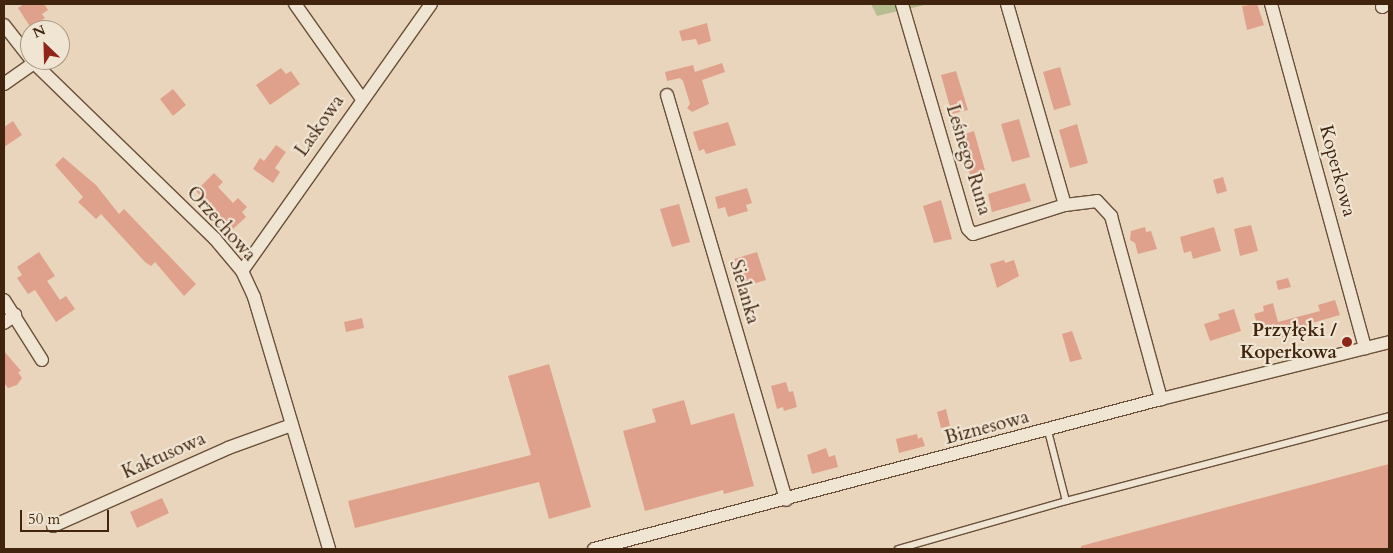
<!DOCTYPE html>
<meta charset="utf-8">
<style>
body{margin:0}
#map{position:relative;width:1393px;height:553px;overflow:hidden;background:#e8d5bc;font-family:Cardo,serif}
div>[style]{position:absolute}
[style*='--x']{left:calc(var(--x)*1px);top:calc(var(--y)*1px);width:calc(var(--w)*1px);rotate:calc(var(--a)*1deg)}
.green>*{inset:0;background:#b5bd91}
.building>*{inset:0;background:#e0a18c}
.roads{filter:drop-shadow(1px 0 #6a503a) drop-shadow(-1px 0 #6a503a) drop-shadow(0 1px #6a503a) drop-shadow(0 -1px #6a503a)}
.service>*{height:6px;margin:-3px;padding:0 3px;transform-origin:3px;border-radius:3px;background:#f0e4d3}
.minor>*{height:12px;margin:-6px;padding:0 6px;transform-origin:6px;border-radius:6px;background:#f0e4d3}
.dots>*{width:14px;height:14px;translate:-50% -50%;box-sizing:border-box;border:2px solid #f0e4d3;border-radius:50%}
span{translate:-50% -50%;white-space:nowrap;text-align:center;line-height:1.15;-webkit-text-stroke:4.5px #f0e4d3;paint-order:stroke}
.street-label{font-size:19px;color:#40240e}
.poi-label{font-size:19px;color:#40240e;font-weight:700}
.right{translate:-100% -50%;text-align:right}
.frame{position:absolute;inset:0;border:5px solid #40240e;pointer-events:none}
.north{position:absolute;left:20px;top:20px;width:50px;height:50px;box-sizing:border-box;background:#f0e4d3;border:1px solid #aa9784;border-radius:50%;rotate:336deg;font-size:14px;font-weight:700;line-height:20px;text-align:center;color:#40240e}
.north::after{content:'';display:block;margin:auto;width:18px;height:22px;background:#8f2418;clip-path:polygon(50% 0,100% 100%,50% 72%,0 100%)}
.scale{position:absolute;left:20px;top:510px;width:89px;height:22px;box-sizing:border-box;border:2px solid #40240e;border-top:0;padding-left:6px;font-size:15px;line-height:18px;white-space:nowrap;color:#40240e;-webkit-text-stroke:4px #f0e4d3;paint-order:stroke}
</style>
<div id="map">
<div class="green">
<div style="clip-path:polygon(871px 4px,929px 4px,877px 16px)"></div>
</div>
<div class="building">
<div style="clip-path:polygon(24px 4px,44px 4px,48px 10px,42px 14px,45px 18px,31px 28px,18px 8px)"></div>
<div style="clip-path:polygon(1257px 4px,1264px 25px,1247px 30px,1242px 6px)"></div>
<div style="clip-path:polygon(707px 23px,711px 41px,698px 45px,696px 39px,682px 41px,679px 31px)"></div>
<div style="clip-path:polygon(722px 63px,725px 72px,702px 80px,709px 104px,692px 112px,687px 108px,690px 104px,683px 81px,680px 78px,667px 81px,665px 72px,693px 65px,695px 72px)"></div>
<div style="clip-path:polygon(1060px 67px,1071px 105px,1054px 110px,1043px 72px)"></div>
<div style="clip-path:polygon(281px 68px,286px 74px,291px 71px,300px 84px,270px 105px,256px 85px)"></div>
<div style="clip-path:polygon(956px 71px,968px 110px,952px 114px,941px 75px)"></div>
<div style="clip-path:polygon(173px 89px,186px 105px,173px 116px,160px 99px)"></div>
<div style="clip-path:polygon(1019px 119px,1030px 157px,1012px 162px,1001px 124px)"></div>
<div style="clip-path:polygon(13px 121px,22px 135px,4px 147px,4px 127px)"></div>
<div style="clip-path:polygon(728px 122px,736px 145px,706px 154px,704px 149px,699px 151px,693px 132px)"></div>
<div style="clip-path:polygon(1077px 124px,1088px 163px,1070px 168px,1059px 130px)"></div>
<div style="clip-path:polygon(974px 131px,985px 170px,970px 175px,959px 136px)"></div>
<div style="clip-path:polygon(276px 145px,286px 152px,275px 168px,280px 172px,273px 183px,253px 169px,260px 158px,264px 161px)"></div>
<div style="clip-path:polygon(63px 157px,96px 185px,119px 214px,124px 209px,196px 284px,184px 296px,155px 262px,151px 266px,145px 262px,101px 214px,96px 219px,78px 202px,83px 197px,55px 165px)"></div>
<div style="clip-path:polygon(214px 173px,223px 182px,218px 187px,233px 203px,238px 198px,247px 207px,242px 212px,246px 217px,233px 229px,196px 191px)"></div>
<div style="clip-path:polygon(1223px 177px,1227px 191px,1217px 194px,1213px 180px)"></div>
<div style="clip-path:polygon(1025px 183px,1031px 201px,992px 212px,988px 194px)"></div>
<div style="clip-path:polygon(747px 188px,752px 203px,746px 205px,748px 211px,728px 217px,725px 207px,718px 209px,715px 197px)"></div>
<div style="clip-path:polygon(941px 200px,952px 239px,934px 243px,923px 206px)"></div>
<div style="clip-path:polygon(679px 204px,690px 242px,672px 247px,660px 209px)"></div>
<div style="clip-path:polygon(1251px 225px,1258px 251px,1240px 256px,1234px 229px)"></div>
<div style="clip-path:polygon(1145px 227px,1146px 232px,1151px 231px,1157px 249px,1138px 254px,1135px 243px,1130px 240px,1131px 231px)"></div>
<div style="clip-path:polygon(1214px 227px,1221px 251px,1193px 259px,1191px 251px,1184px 253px,1180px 237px)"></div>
<div style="clip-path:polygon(39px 252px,55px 276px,47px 281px,60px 300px,66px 296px,75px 309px,56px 322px,35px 290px,28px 294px,17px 278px,22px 275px,17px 267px)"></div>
<div style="clip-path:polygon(757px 252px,766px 280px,743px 287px,734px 259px)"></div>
<div style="clip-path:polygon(1004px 260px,1005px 263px,1014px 260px,1019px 276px,997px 288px,990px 264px)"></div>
<div style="clip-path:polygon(1288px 278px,1291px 287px,1278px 290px,1276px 281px)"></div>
<div style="clip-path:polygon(1335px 300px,1340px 315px,1312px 323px,1314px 330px,1274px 339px,1271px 329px,1260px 333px,1254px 314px,1264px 311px,1263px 306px,1273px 303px,1278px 322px,1320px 311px,1318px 305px)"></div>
<div style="clip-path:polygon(1234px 309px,1241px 331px,1210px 341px,1204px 324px,1220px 319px,1218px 314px)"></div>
<div style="clip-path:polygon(362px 318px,364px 328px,346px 332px,344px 322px)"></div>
<div style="clip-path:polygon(1072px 331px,1082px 359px,1070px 362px,1062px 334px)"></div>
<div style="clip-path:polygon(4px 351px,21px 371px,18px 372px,22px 378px,17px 385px,8px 388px,4px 383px)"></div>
<div style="clip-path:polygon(549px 364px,591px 507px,549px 519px,539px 482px,355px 528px,348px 501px,531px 455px,508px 376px)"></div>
<div style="clip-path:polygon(786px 382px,789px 392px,793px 391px,797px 407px,784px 411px,783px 407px,777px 409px,771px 386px)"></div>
<div style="clip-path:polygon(684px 400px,691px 425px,734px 413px,754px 486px,724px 494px,723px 490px,645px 511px,623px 431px,656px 422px,652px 409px)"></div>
<div style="clip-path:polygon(946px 409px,950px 426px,941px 428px,937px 412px)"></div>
<div style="clip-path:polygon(917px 434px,918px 439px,922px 437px,925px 446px,899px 453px,896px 439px)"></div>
<div style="clip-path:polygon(826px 448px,829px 457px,835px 455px,838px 467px,812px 474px,807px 455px)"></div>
<div style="clip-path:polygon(1389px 464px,1389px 549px,1081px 549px,1081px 546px)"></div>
<div style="clip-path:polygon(162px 498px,169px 513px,137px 528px,130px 512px)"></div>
</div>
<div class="roads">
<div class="service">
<div style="--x:1048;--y:431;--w:72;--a:75.6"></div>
<div style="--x:898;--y:549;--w:175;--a:-15.9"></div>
<div style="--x:1066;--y:501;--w:334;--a:-14.7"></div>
</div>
<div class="minor">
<div style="--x:295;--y:4;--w:116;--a:54.8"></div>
<div style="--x:902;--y:4;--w:234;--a:73.7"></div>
<div style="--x:968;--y:229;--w:7;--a:45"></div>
<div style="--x:973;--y:234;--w:96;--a:-17.5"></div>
<div style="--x:1007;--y:4;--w:209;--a:73.9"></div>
<div style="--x:1065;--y:205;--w:32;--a:-7"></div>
<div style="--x:1097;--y:201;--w:21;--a:47"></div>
<div style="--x:1111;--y:216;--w:190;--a:74.7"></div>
<div style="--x:1271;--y:4;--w:357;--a:74.7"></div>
<div style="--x:1382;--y:7;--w:6;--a:-31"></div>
<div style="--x:4;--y:25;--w:42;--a:51.8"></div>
<div style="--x:31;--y:60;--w:257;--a:44.2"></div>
<div style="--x:215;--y:239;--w:42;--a:49.8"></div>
<div style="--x:242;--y:271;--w:29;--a:65"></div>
<div style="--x:254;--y:297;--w:263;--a:73.4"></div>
<div style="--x:4;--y:84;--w:37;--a:-35"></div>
<div style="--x:667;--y:95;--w:422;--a:73.6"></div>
<div style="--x:242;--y:271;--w:327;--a:-54.7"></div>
<div style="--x:4;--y:300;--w:71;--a:57.7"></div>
<div style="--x:4;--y:323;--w:14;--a:-36"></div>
<div style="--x:53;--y:526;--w:192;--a:-24"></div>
<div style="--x:228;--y:448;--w:68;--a:-19.8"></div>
<div style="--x:594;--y:549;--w:587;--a:-14.82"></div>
<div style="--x:1161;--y:399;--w:235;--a:-14"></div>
</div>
</div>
<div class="dots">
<div style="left:1347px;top:342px;background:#8f2418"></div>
</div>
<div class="street-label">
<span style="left:320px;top:126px;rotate:-55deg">Laskowa</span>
<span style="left:968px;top:160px;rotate:73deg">Leśnego Runa</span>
<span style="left:1337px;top:171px;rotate:75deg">Koperkowa</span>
<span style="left:221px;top:224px;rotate:48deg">Orzechowa</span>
<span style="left:744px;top:292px;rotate:74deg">Sielanka</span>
<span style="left:987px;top:428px;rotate:-15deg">Biznesowa</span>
<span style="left:164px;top:456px;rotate:-24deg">Kaktusowa</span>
</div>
<div class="poi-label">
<span class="right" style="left:1337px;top:342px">Przyłęki /<br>Koperkowa</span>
</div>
<div class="frame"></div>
<div class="north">N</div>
<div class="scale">50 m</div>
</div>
